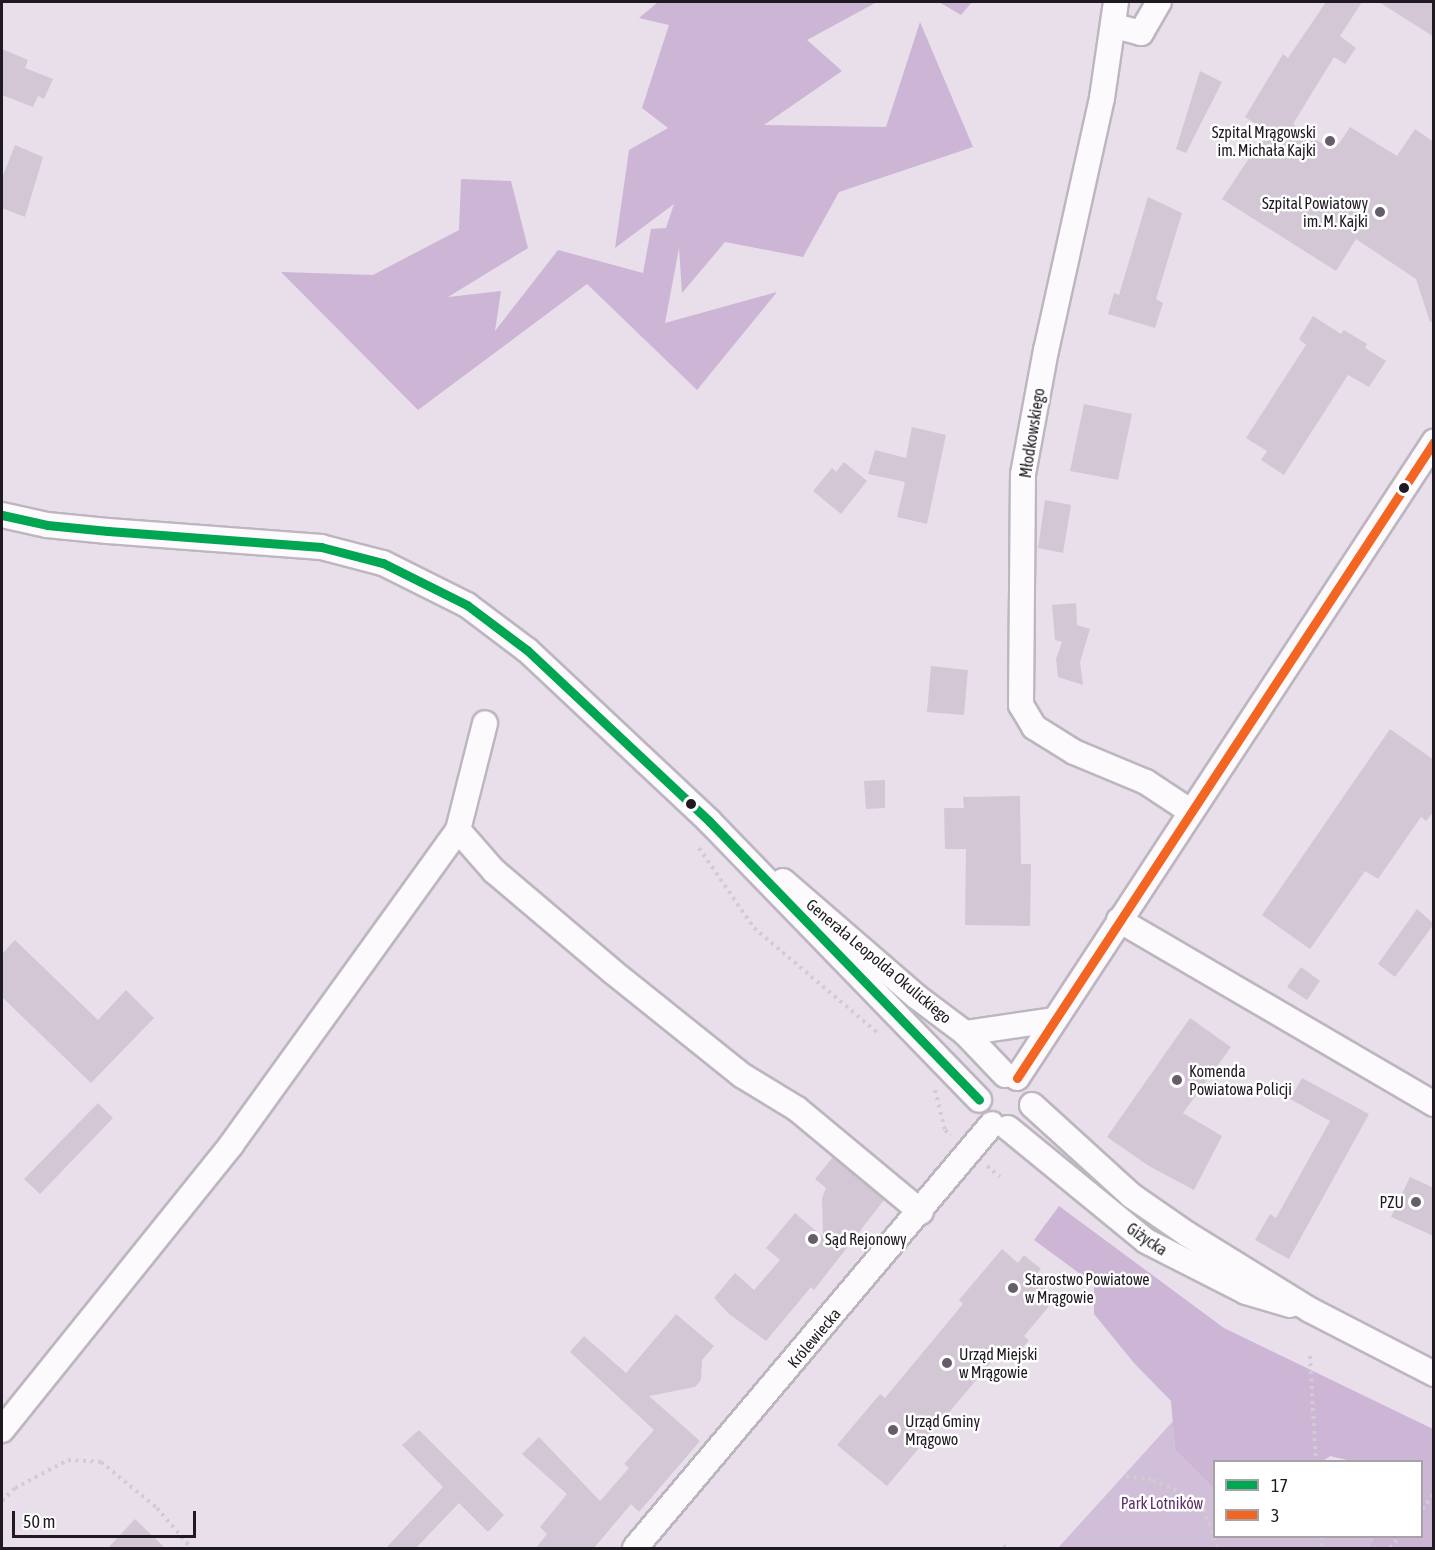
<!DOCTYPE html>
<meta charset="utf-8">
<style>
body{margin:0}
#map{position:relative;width:1435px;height:1550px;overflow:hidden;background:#e8dfeb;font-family:"Asap Condensed",sans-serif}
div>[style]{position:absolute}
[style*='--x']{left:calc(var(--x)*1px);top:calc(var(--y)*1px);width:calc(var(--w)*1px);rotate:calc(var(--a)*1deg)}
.green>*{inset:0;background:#d1bed8}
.forest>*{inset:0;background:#cdb5d5}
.building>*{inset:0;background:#d3c7d5}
.path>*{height:4px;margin-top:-2px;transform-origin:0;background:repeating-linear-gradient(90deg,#d0cdd1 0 3px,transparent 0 7.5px)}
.roads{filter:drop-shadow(2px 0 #bdb6c0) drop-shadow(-2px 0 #bdb6c0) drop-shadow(0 2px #bdb6c0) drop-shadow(0 -2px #bdb6c0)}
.minor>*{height:24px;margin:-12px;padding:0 12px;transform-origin:12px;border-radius:12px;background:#fcfafc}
.bus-1>*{height:9px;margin:-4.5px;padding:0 4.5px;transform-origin:4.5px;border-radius:4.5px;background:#00a651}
.bus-2>*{height:9px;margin:-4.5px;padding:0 4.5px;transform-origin:4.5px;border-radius:4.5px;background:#f26522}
.dots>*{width:16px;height:16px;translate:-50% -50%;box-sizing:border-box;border:3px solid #fff;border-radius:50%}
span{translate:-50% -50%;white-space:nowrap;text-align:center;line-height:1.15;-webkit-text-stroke:5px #fff;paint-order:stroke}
.poi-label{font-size:16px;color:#1f1921}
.right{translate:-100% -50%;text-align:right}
.left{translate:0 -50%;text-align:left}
.street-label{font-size:16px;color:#1f1921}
.park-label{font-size:16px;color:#5c2e6b}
.frame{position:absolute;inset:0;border:3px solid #1f1921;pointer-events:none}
.legend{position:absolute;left:1213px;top:1460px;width:210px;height:78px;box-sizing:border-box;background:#fff;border:2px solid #a5a3a6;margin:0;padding:8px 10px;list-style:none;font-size:18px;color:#1f1921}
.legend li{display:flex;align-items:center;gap:12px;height:30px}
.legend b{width:30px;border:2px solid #a5a3a6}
.scale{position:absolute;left:12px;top:1511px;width:184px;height:27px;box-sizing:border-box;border:3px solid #1f1921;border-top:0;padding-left:8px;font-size:18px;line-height:21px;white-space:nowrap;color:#1f1921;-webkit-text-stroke:4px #fff;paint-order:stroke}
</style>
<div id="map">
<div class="green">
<div style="clip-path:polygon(1173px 1421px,1175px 1450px,1214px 1489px,1214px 1536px,1374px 1537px,1369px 1548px,1058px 1548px)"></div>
</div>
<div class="forest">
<div style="clip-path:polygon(658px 2px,877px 2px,807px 40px,842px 71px,764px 125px,886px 127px,920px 22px,973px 147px,839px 192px,803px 257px,725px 242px,682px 293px,679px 248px,665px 323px,777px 292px,697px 390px,587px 284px,418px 410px,281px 272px,373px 275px,459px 230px,461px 179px,511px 181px,528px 248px,448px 297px,501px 291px,495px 331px,558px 250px,643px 273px,651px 229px,666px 228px,674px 204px,615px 248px,629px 150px,668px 128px,642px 108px,669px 25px,639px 18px)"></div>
<div style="clip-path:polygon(939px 2px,972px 2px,961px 15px)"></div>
<div style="clip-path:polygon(1059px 1206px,1224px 1328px,1433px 1429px,1433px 1548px,1369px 1548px,1374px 1537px,1422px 1536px,1422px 1462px,1351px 1461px,1330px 1456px,1322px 1462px,1214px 1462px,1214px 1489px,1175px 1450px,1171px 1401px,1134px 1363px,1094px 1314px,1094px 1284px,1034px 1240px)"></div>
</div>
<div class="building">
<div style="clip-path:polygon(1326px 2px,1362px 2px,1340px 36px,1356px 48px,1345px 64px,1334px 57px,1293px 124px,1324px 145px,1329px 137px,1339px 144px,1350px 127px,1397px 156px,1415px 129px,1434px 142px,1434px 321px,1430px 322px,1416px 279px,1356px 239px,1336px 271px,1222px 199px,1267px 131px,1245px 117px,1283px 54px,1288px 58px)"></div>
<div style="clip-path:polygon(1379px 2px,1434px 2px,1434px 37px)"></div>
<div style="clip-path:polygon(2px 49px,28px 60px,25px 68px,53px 79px,44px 99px,38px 96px,33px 107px,2px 95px)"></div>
<div style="clip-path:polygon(1200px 71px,1222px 82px,1186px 153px,1176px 149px)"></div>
<div style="clip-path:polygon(15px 145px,43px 157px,25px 217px,2px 208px,2px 178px)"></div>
<div style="clip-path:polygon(1148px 197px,1182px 213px,1156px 299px,1163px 303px,1155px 328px,1108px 314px,1114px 293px,1119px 295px)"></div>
<div style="clip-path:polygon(1313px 316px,1341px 334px,1344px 330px,1367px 344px,1365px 348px,1386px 361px,1369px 387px,1348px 375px,1284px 475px,1261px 460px,1267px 451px,1246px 438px,1306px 345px,1299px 339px)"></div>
<div style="clip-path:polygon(1084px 404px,1132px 414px,1118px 480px,1070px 471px)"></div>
<div style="clip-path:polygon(912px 427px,946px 435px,927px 524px,897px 517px,905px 482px,868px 474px,875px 450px,906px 458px)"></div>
<div style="clip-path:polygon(844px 462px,867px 481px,841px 514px,813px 491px,832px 468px,836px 472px)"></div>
<div style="clip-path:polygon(1045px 500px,1071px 505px,1063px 553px,1038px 548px)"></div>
<div style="clip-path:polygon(1076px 603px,1077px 625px,1090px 629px,1080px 662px,1083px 685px,1058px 677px,1056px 659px,1062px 642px,1055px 640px,1052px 605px)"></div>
<div style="clip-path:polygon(931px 666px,968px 670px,964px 715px,927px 712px)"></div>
<div style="clip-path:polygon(1390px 729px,1434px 760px,1434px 811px,1426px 821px,1421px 817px,1378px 879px,1365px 871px,1310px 949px,1262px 915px)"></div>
<div style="clip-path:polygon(885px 780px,885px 808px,866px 809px,864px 781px)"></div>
<div style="clip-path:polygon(1020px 796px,1021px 864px,1031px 864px,1030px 926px,965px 925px,966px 849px,945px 849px,944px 808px,964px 808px,963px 797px)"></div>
<div style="clip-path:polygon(1417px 909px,1434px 924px,1395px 977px,1378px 964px)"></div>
<div style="clip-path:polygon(15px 940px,98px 1020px,126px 990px,154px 1018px,91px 1083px,2px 997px,2px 954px)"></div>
<div style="clip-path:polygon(1301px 967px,1320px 981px,1307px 1000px,1287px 987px)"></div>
<div style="clip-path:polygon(1190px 1018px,1231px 1047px,1183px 1113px,1222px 1136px,1194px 1190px,1149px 1166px,1107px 1137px)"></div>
<div style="clip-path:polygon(1302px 1078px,1369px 1114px,1289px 1259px,1255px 1240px,1270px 1214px,1276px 1218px,1330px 1121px,1290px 1099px)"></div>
<div style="clip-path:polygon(98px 1103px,113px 1118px,40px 1194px,24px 1179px)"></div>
<div style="clip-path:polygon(833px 1157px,884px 1200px,814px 1290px,811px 1287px,766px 1341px,729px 1314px,714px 1298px,735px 1273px,754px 1290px,780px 1260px,766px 1248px,795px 1213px,823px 1237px,822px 1198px,826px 1188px,815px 1179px)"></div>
<div style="clip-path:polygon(1410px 1177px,1434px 1188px,1434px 1236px,1391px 1217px)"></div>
<div style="clip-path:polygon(1002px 1249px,1018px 1263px,1024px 1255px,1041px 1269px,1034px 1277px,1056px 1298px,1024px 1336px,1029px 1340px,1011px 1362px,999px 1353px,887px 1486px,837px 1445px,880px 1394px,885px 1398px,909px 1369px,963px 1304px,959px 1300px)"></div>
<div style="clip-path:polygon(676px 1314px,714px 1346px,702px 1360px,701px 1380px,695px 1387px,649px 1396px,700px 1441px,639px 1512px,631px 1504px,594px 1548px,536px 1548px,547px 1534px,540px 1527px,567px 1494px,522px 1454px,539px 1437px,600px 1501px,629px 1468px,624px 1464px,654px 1430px,570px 1352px,584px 1336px,626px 1373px)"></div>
<div style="clip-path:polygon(419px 1430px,504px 1515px,488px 1532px,459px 1503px,416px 1548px,386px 1548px,443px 1487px,402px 1445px)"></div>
<div style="clip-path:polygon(135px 1519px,165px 1548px,108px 1548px)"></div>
</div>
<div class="path">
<div style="--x:699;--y:848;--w:97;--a:55.5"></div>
<div style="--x:754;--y:928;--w:162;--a:40.3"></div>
<div style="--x:935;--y:1090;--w:41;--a:76"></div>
<div style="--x:945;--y:1130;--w:8;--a:45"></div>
<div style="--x:987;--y:1166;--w:17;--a:40"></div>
<div style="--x:1310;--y:1356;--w:106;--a:86.8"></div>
<div style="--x:1126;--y:1476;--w:27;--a:8"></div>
<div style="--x:1153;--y:1480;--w:53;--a:24.6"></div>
<div style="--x:1201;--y:1502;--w:49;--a:69.7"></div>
<div style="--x:2;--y:1501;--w:18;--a:-45"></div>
<div style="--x:15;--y:1488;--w:60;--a:-27.8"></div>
<div style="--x:68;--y:1460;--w:33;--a:3"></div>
<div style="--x:101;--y:1462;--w:72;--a:39.4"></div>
<div style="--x:157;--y:1508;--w:52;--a:49.6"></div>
<div style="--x:1422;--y:1509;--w:19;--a:-51"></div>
<div style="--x:1321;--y:1536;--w:12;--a:85"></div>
<div style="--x:1003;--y:1546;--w:4;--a:34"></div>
<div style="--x:1390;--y:1548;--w:16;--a:-50"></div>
</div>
<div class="roads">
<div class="minor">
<div style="--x:1116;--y:2;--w:97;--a:98.3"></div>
<div style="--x:1102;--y:98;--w:258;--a:102.5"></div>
<div style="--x:1046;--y:350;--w:126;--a:100.5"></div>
<div style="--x:1023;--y:474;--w:231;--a:90.5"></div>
<div style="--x:1021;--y:705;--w:26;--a:59"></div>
<div style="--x:1034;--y:727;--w:47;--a:32"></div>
<div style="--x:1074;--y:752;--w:78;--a:22.6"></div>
<div style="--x:1146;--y:782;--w:53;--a:33.4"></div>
<div style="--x:1115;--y:26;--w:27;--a:15"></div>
<div style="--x:1141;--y:33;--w:36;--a:-60"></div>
<div style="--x:2;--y:515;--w:46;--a:12.5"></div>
<div style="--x:47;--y:525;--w:61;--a:5.6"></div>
<div style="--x:108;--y:531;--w:214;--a:4.3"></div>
<div style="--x:321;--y:547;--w:64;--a:14.5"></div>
<div style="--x:383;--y:563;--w:94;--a:26.6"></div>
<div style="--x:467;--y:605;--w:75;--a:36.9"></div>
<div style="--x:527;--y:650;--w:250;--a:43.2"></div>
<div style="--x:709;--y:821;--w:388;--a:45.9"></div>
<div style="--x:458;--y:830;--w:55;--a:48.7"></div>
<div style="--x:494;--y:871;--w:156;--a:40.3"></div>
<div style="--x:613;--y:972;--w:166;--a:38.7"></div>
<div style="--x:743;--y:1076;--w:63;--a:31.4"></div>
<div style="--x:797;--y:1109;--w:161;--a:39.7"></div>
<div style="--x:783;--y:881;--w:177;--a:40.9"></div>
<div style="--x:917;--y:997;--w:60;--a:36.9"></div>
<div style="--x:965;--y:1033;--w:58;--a:46.4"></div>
<div style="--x:1119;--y:920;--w:365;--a:30.3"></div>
<div style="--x:965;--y:1033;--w:89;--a:-8.4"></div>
<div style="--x:1017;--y:1078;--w:761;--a:-56.75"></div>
<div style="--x:1032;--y:1105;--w:135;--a:42.3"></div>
<div style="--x:1132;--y:1196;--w:67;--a:34.6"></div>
<div style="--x:1187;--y:1234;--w:145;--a:31.7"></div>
<div style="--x:1310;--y:1310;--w:140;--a:27.3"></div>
<div style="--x:1008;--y:1128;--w:178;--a:39.3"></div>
<div style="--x:1146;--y:1241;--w:112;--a:27"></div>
<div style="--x:1246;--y:1292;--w:46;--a:16.5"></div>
<div style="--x:2;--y:1430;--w:366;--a:-51.2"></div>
<div style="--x:231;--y:1145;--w:388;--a:-54.2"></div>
<div style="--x:458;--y:830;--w:110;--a:-75.8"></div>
<div style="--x:635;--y:1548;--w:554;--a:-49.9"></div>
</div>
</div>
<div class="bus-1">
<div style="--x:2;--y:515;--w:46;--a:12.5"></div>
<div style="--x:47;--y:525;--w:61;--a:5.6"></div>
<div style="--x:108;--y:531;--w:214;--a:4.3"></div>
<div style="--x:321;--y:547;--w:64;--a:14.5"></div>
<div style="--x:383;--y:563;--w:94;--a:26.6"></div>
<div style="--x:467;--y:605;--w:75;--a:36.9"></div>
<div style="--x:527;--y:650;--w:250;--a:43.2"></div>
<div style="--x:709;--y:821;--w:388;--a:45.9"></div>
</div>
<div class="bus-2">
<div style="--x:1017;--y:1078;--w:761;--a:-56.75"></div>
</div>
<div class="dots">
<div style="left:1330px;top:141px;background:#655e68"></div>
<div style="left:1380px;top:212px;background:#655e68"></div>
<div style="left:1404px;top:488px;background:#1f1921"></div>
<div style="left:691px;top:804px;background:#1f1921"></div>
<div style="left:1177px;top:1080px;background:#655e68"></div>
<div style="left:1416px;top:1202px;background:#655e68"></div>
<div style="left:813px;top:1239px;background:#655e68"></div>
<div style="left:1013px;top:1288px;background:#655e68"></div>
<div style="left:947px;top:1363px;background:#655e68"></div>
<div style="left:893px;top:1430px;background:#655e68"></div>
</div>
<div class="poi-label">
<span class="right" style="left:1316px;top:141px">Szpital Mrągowski<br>im. Michała Kajki</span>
<span class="right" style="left:1368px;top:212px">Szpital Powiatowy<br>im. M. Kajki</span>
<span class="left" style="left:1189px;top:1080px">Komenda<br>Powiatowa Policji</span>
<span class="right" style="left:1404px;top:1202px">PZU</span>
<span class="left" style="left:825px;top:1239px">Sąd Rejonowy</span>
<span class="left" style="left:1025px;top:1288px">Starostwo Powiatowe<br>w Mrągowie</span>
<span class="left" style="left:959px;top:1363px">Urząd Miejski<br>w Mrągowie</span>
<span class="left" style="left:905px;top:1430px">Urząd Gminy<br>Mrągowo</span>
</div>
<div class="street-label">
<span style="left:1032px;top:433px;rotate:-81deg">Młodkowskiego</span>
<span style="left:879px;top:961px;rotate:40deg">Generała Leopolda Okulickiego</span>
<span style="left:1147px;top:1239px;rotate:34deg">Giżycka</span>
<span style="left:814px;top:1338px;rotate:-50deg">Królewiecka</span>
</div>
<div class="park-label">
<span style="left:1162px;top:1503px">Park Lotników</span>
</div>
<div class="frame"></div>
<ul class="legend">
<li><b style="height:8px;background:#00a651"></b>17</li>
<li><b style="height:8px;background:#f26522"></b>3</li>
</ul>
<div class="scale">50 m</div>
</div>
